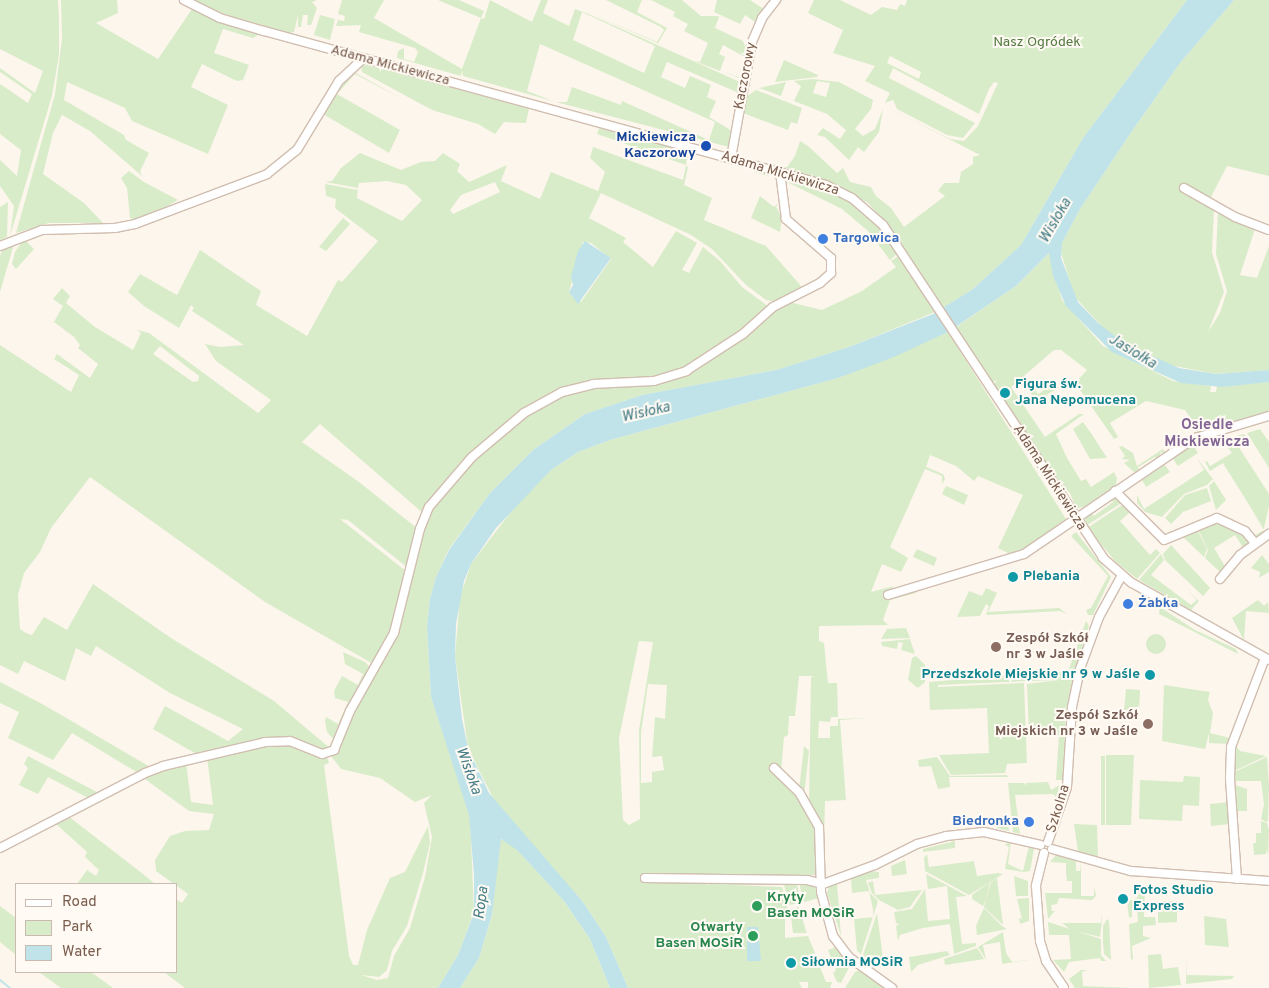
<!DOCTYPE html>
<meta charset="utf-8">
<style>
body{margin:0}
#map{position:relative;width:1269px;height:988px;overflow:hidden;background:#fdf6ec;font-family:Overpass,sans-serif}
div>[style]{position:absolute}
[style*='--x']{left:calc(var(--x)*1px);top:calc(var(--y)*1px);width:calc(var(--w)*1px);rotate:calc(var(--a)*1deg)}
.green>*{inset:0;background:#d8ecc9}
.round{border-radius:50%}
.water>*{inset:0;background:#bfe3e8}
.stream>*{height:2px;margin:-1px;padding:0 1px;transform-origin:1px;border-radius:1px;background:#bfe3e8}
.roads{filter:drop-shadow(1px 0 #d1beb0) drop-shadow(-1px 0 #d1beb0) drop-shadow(0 1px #d1beb0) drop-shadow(0 -1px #d1beb0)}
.minor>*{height:8px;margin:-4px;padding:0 4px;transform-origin:4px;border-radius:4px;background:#fff}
.dots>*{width:14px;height:14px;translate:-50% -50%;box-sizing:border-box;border:2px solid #fffaf3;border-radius:50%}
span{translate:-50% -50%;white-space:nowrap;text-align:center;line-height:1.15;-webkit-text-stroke:4px #fffaf3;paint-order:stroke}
.park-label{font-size:14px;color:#537a41}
.street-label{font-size:14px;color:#7a5c4d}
.transit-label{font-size:14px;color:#164399;font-weight:700}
.right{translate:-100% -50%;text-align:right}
.shop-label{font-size:14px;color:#366cbe;font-weight:700}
.left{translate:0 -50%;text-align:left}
.culture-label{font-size:14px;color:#0d838f;font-weight:700}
.education-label{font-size:14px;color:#785e54;font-weight:700}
.leisure-label{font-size:14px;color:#27864d;font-weight:700}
.water-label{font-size:15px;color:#437c86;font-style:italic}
.neighbourhood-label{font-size:15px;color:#846695;font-weight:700}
.legend{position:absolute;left:15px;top:883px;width:162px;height:90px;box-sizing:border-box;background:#fffaf3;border:1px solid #cabbb1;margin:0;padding:6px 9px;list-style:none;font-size:15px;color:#7a5c4d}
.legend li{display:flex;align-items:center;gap:10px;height:25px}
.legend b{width:25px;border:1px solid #cabbb1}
</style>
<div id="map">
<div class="green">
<div style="clip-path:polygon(0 0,58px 0,59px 18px,59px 55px,52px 96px,10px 236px,14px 206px,0 186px,0 160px,17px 176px,21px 150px,0 134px,0 84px,28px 103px,32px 94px,0 72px,0 68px,35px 93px,43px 71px,0 49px)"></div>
<div style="clip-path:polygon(61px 0,117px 0,118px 13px,96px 23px,158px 59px,192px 9px,261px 33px,253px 38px,223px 29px,214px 53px,249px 65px,243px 80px,237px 81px,202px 64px,191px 87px,228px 105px,208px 154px,132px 121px,125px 108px,67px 82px,64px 100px,124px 135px,126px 140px,149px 153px,140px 171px,142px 176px,90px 131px,62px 115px,53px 133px,43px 174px,84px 203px,103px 223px,49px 223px,16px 233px,55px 94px,62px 39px)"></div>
<div style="clip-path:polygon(192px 0,317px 0,312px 2px,317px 8px,311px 25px,307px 25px,308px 15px,303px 15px,301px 27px,298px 27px,298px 15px,294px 32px,289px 33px,230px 16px)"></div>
<div style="clip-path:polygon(evenodd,342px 0,384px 0,374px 18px,462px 69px,481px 18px,438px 0,459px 0,484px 11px,481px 18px,484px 19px,490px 0,532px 22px,541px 0,548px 0,543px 13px,569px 26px,575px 9px,586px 13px,740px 82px,739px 93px,667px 62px,661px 77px,685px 88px,690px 76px,711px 85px,707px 97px,716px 101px,709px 117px,732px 131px,729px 147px,556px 102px,567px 102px,572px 87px,621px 105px,622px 101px,709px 140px,715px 122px,540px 44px,527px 91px,553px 101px,463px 76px,462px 70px,461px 76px,397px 58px,398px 51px,404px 48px,404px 59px,414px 62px,418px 52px,415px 48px,359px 32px,361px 25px,336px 26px,338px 20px,344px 21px,345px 16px,338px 14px,342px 0,582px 12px,655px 46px,644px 73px,573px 40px,582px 12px)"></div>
<div style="clip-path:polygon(606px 0,642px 0,637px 12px,667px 28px,658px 43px,669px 48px,580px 9px,657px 42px,664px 30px,661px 27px)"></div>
<div style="clip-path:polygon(651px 0,682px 0,701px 16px,717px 16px,731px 22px,719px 17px,715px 28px,743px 41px,745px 46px,750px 39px,741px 79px,724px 72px,741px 78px,745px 57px,723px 45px,719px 54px,725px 57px,720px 71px,694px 61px,700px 62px,708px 43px,684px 31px,688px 24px,673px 16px,675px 12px)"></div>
<div style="clip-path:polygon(717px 0,750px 0,764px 9px,755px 22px,745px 15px,740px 24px,714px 12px)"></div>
<div style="clip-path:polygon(evenodd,814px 0,840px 0,871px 15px,882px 7px,897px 10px,900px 4px,905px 6px,907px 0,1187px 0,1083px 138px,1021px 245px,973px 289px,943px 308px,897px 236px,868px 203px,830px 182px,783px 167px,787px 167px,795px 156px,800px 141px,808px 146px,837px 173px,843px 168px,850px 182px,871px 187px,876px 196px,891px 208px,904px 227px,945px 196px,938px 191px,944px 183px,959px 183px,961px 172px,973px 164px,973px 157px,980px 155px,883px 105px,950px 139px,964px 141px,978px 126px,998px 83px,994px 82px,989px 89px,979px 114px,893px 68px,889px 78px,975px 123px,963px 138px,947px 135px,897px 109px,893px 100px,885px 103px,890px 93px,865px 81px,875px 66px,833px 53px,843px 30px,808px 13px,814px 0,890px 56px,921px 72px,919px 79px,887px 63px,890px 56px)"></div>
<div style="clip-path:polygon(1234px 0,1269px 0,1269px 176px,1227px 166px,1210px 199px,1183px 185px,1214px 209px,1212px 252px,1224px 292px,1208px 332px,1220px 313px,1227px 291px,1216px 254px,1218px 211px,1255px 229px,1240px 275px,1257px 278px,1269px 246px,1269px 370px,1216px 374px,1169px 365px,1124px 343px,1103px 328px,1075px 297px,1061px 253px,1062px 243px,1080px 209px,1132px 131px,1180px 63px)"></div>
<div style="clip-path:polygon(320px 15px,335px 19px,330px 40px,314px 35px)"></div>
<div style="clip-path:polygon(784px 60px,818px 75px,817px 77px,775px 82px)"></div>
<div style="clip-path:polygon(367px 64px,529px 109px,526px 123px,504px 122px,495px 134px,478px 124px,432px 110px,362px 72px,361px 67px)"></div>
<div style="clip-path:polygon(354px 72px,402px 99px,355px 74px,337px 94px,400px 130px,389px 153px,323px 114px,342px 82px)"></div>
<div style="clip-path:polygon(evenodd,813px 79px,839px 82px,873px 100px,871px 109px,855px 129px,863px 136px,875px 129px,883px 109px,879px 132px,864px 152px,858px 147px,849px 160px,825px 137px,817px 135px,823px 128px,840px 139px,846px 130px,827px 114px,794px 101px,801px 86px,794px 81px,813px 79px,817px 81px,830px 83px,826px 97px,813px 93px,817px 81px)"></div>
<div style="clip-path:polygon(786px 82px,781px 96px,759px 88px)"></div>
<div style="clip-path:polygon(756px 90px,802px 108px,797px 124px,791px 122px,788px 130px,743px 113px,746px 97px)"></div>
<div style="clip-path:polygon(599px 128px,688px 151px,686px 165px,597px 134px)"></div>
<div style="clip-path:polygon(evenodd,593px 147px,683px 180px,686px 166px,688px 167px,684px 185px,712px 198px,704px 220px,766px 246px,801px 286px,801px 290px,776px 302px,766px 300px,746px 285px,712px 249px,691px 235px,601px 193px,589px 218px,626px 238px,623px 242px,653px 267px,676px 231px,697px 243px,682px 270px,689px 273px,703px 247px,720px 261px,742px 287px,769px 307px,752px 325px,671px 376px,578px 384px,504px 427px,424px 514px,320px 424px,302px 442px,359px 482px,418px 529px,408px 568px,348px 520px,340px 519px,407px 572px,393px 631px,375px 665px,265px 602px,90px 477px,51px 528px,40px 552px,24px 573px,18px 595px,20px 629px,26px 633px,32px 635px,44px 617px,67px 630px,93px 584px,171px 638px,274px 701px,331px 749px,322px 752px,294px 740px,198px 755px,153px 729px,165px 706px,228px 741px,243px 729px,170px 693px,96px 646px,91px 656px,76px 648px,65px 681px,24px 661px,18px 674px,0 665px,0 345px,71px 392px,79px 375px,54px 359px,57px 354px,90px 378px,98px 364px,78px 348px,80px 345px,74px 337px,54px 322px,63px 306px,53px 299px,62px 288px,70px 296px,66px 303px,95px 327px,133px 350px,141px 333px,137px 330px,149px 333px,258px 413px,271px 400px,216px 361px,205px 344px,220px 347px,244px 345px,192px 311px,194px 308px,191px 305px,179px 328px,144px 306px,128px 292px,140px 274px,177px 295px,200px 250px,261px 291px,256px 305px,307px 336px,338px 280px,342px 282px,378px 241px,335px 208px,336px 199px,326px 196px,325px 184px,358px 190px,357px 198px,402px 221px,422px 200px,406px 185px,387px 181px,359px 183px,358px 188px,325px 182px,332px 181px,341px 168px,360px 153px,401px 170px,421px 162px,435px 161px,443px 153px,460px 164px,457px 171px,469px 182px,507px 165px,501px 181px,540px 199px,551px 172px,598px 191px,605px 172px,590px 158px,593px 147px,495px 182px,500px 192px,453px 214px,450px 210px,461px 195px,495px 182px,593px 147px,583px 242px,591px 243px,611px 259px,581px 302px,569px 292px,583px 242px,593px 147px,160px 346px,199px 376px,198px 381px,193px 382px,153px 354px,160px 346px)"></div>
<div style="clip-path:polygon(755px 168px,771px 172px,777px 178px,779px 182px,780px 202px,776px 207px,782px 217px,780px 232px,751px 218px,760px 196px,774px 207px,779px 203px,776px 178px,754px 172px)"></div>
<div style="clip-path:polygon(129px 171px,144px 182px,178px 200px,157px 212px,136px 220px,130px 218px,127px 188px,121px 178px)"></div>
<div style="clip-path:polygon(788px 179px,820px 187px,852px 203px,881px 230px,897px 254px,890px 260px,868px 231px,842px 209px,787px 182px)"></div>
<div style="clip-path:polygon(8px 202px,7px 237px,0 240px,0 207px)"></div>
<div style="clip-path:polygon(343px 218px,350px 224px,326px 251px,319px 247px)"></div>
<div style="clip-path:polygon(24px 239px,34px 249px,16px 269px,12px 264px,15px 252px)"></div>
<div style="clip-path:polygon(14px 244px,0 292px,0 256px,3px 247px)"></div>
<div style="clip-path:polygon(1049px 253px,1062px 300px,1103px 346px,1173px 381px,1211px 386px,1210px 392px,1216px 392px,1217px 386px,1269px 382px,1269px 412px,1224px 424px,1223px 422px,1218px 423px,1218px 428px,1216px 423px,1206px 426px,1207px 431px,1200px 433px,1194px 429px,1197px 427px,1185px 410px,1146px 401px,1110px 423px,1118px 437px,1114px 439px,1078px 387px,1074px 389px,1076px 382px,1087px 370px,1061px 350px,1054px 350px,1011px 387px,1045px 437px,1079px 414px,1084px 414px,1056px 434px,1067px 458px,1081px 481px,1086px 479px,1091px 487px,1114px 472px,1117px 478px,1116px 485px,1084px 507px,1076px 508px,1070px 493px,1052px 473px,993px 385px,998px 379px,992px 383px,956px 327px,1016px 286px)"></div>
<div style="clip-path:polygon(898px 256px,935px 312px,849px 347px,776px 370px,642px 395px,585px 414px,533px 450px,490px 493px,449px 549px,436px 577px,430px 599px,427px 626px,431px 697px,470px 815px,474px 912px,458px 955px,438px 988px,185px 988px,164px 972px,176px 972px,176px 899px,182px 903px,188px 894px,156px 871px,155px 860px,170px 836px,185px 831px,209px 830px,214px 814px,189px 811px,142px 777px,186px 762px,191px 802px,213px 805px,207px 757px,286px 743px,327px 757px,329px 763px,324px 765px,349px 956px,353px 965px,358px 965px,367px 930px,390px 878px,405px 872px,428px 826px,430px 843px,423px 873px,407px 926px,392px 951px,387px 970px,379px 977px,361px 975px,377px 980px,388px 978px,394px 956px,410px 928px,425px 877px,432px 837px,424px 803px,432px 795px,415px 802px,380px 778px,341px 769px,331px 756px,340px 746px,348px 722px,392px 644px,427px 514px,450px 483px,515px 422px,576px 389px,676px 378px,770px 312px,789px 302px,822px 310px,862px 291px,896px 267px,891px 261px)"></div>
<div style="clip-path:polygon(evenodd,948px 332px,1066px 519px,1026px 549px,1010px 554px,998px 548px,1023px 495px,978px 476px,974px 481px,956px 466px,930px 455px,926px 467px,943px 474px,945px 479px,942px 484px,942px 476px,925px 469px,890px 547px,908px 558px,901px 572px,882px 564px,871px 592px,894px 586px,884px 596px,915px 590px,916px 593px,890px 600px,883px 620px,888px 625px,819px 626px,819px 641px,824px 643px,828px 683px,837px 683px,838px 717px,831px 717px,830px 722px,819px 721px,818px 738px,830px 738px,830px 726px,838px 726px,838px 719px,870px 718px,840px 720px,846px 800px,825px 801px,824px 841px,809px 803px,811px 677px,816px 676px,799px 676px,795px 716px,789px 716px,788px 735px,784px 737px,781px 772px,752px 760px,773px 769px,795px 789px,817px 827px,817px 875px,665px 877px,660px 874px,659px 877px,707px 881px,707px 885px,715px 882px,777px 882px,780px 884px,732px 885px,782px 887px,790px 917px,785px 918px,785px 938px,808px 936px,815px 953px,804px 957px,815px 955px,826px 982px,832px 982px,830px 988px,808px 988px,808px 982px,799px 982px,802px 988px,628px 988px,606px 937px,583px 902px,497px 806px,468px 748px,455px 656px,460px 597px,471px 564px,523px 496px,551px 470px,578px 452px,610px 440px,838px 378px,948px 332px,639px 641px,653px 642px,639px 730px,640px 819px,629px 825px,623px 820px,619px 738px,639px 641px,948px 332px,648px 684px,667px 685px,665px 719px,655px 717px,652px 757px,662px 756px,664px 770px,652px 772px,652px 782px,641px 783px,641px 733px,648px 684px)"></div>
<div style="clip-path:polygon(1033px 386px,1038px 394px,1050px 386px,1060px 387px,1036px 401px,1029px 391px)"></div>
<div style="clip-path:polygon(1083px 422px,1093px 436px,1107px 458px,1090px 459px,1073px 429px)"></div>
<div style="clip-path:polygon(1260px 429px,1269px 442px,1269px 468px,1247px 433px)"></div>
<div style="clip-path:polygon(1244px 434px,1248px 439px,1238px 446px,1269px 494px,1269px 506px,1262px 537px,1255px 541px,1252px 537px,1264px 530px,1251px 508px,1223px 463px,1210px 471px,1205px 462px,1207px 461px,1210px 466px,1232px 453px,1222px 440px)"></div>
<div style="clip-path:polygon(1192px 443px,1198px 453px,1178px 466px,1173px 459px,1175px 454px)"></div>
<div style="clip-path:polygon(1122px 446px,1133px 453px,1137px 466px,1163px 449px,1166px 454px,1161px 452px,1158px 460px,1155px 457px,1138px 467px,1140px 471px,1134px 472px,1124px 463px,1130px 460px,1122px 459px,1125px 456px,1119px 447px)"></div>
<div style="clip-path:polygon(1196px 457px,1213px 479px,1207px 485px,1184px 494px,1162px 517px,1145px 512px,1137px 503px,1137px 495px,1144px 509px,1204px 470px)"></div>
<div style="clip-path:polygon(1165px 465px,1170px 472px,1146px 487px,1142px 480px)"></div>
<div style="clip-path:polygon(1214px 481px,1226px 500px,1216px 510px,1209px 486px)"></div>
<div style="clip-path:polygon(946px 486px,968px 495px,964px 505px,942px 494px)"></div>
<div style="clip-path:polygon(1207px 488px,1211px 501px,1183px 512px,1171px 524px,1165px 518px,1185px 495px)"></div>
<div style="clip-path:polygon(1118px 495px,1123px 502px,1086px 526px,1085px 518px,1090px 512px,1094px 516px,1113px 502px,1110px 498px)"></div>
<div style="clip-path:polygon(1122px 505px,1130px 512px,1120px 521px,1150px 555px,1156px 549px,1160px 553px,1137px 579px,1116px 562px,1087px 528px)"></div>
<div style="clip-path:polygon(1217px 519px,1246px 534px,1253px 542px,1244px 549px,1235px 535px,1214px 548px,1226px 568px,1221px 573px,1205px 558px,1208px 550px,1198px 529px)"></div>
<div style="clip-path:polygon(1197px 529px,1207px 549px,1204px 557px,1181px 535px)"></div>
<div style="clip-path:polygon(1076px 532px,1111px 577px,1093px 615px,1088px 615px,1086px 610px,1091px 608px,1108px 576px,1071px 536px)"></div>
<div style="clip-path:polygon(1171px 545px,1210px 588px,1203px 596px,1165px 560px,1163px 554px)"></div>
<div style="clip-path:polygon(917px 549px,937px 558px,934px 566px,913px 557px)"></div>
<div style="clip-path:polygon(1161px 554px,1164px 560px,1151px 575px,1191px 605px,1197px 600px,1187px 590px,1199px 601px,1191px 610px,1139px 580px)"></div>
<div style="clip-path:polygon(1262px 555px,1269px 564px,1269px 572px,1259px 578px,1260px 572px,1251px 568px)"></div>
<div style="clip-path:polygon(986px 588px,997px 593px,988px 612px,1059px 608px,1067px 614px,1060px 611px,986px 615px,989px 606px,986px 604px,980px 616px,957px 617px,969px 591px,982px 596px)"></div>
<div style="clip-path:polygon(1258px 600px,1264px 606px,1268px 602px,1269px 613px,1246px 611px,1244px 640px,1232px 618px)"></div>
<div style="clip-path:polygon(1160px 607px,1195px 630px,1236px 649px,1238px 654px,1159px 614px)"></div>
<div style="clip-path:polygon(1086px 621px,1089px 626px,1075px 668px,1069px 669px)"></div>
<div style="clip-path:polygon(906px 628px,910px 638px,881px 639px,887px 629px)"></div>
<div class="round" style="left:1146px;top:634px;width:20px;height:20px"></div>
<div style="clip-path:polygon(910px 639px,915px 654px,901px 650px,903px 643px,898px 642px,897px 649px,882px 646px,881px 642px)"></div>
<div style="clip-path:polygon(343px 652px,365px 662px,372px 669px,336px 742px,327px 732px,325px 721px,326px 717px,338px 724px,348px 702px,335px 698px,334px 691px,342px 676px,358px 685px,363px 674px,345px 664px)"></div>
<div style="clip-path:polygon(916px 656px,925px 665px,925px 682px,918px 688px,908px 680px,912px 658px)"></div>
<div style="clip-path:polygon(1074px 671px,1066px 711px,1063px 780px,1056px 780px,1059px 735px,1029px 736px,1027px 684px,1060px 680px,1028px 681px,1028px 674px)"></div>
<div style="clip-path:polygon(1026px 674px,1027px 681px,938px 685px,938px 687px,1024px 683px,1027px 763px,1007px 764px,1005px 773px,951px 775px,939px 755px,989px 753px,987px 708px,930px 710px,929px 682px)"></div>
<div style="clip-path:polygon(0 682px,44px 705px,152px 768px,138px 773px,72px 733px,53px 760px,8px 738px,19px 712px,0 703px)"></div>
<div style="clip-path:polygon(1164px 685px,1210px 692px,1208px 700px,1213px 713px,1210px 733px,1230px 738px,1229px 744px,1209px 743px,1209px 733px,1205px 749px,1162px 741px)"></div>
<div style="clip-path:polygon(1126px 689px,1140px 690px,1139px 711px,1124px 710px)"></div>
<div style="clip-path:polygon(804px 746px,809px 751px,804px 796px,799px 790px)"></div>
<div style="clip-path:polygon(1237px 747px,1240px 751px,1266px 756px,1232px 772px,1233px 749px)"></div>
<div style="clip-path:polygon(1106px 755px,1134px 755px,1131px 825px,1106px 825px)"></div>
<div style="clip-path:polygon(28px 756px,95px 791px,98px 793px,90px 799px,48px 777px,38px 794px,19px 785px,28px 768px,24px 764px)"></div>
<div style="clip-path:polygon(1101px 756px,1105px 756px,1105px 825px,1101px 825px)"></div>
<div style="clip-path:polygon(937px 757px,950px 776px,1007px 775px,1008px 777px,949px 777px,950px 787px,938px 789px,931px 766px,919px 767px,918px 760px)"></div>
<div style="clip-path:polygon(1267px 757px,1269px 784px,1268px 821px,1266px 822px,1261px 819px,1264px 804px,1261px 781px,1234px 781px,1232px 773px)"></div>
<div style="clip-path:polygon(1184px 776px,1200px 777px,1199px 806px,1183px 805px,1182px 821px,1139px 819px,1140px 780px,1183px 782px)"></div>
<div style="clip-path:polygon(1048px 782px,1051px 790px,1060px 785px,1056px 797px,1053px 794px,1015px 795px,1020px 834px,1013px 832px,1008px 783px,1024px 783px,1026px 786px,1026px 783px)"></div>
<div style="clip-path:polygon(1235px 785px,1247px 789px,1247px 811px,1234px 811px,1237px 804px,1236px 791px,1233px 794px)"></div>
<div style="clip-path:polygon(1229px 802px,1230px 824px,1211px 826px,1210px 804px)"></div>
<div style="clip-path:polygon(68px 816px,143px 874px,155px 884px,77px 884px,87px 870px,96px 876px,99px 870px,85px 857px,87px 852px,55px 823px)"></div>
<div style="clip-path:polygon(1008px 816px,1009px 831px,997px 828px,996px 817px)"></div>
<div style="clip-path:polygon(1261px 821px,1267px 823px,1269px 830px,1268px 854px,1266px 850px,1266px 854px,1254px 855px,1253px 843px,1256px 843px,1256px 833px,1261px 833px)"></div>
<div style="clip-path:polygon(1074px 824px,1097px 825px,1098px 858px,1078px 852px)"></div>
<div style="clip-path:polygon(499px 840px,505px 840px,517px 850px,564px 901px,590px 939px,610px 988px,460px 988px,479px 958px,492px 916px)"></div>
<div style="clip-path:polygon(955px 841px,955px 848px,923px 852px,923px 849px)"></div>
<div style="clip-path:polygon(1011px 841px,1008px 864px,1023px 871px,1029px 846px,1034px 849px,1030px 871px,1024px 872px,1005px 869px,1009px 847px,1005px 845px)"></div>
<div style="clip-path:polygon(927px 854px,929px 867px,974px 861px,977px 876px,998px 873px,1003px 874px,969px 895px,925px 871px,924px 858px)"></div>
<div style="clip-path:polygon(1056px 855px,1076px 861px,1076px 871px,1080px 871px,1081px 863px,1081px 896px,1094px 896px,1094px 886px,1096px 896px,1092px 900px,1059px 898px,1057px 904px,1051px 905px,1052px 911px,1055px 911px,1048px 919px,1045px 893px,1072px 893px,1072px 881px,1067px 881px,1066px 874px,1066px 863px,1050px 862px)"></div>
<div style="clip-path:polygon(905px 860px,907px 874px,892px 876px,891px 866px)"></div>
<div style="clip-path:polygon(870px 871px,879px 872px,879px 878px,866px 880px,870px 893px,878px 901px,861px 954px,857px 951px,854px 919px,873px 917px,873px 909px,869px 891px,852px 893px,851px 878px)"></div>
<div style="clip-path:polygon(926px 874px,967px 896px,956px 897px,962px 944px,976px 943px,976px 946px,954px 954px,950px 924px,923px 928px,900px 935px,898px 941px,896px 926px,899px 924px,896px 923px,894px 912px,912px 909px,925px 889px,928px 921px,950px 919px,947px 886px,928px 889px)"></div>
<div style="clip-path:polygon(1014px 876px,1028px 881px,1028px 896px,1016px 896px)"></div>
<div style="clip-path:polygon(997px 878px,1003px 925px,984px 907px,991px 882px)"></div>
<div style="clip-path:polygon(873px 881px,875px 895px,922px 890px,910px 907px,898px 910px,879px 900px,872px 893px,868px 883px)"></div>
<div style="clip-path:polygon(990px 882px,986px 900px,983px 906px,972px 899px,972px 895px)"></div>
<div style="clip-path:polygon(799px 883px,814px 886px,819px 898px,804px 902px)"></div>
<div style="clip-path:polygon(837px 883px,841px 936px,827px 893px,829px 887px)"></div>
<div style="clip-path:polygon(784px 885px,797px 885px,802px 902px,790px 905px)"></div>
<div style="clip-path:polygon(1141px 887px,1145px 887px,1144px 917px,1155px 917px,1156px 925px,1143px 926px,1143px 936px,1151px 938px,1132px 946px,1133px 959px,1131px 960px,1129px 924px,1138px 922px,1137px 906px,1132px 907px,1132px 917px,1129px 918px,1127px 901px,1137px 898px)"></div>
<div style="clip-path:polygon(1029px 898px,1029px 921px,1020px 924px,1019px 918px,1022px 919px,1017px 899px)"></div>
<div style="clip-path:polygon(1158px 901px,1177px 901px,1177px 922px,1158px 923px)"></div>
<div style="clip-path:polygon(0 906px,16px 918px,16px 955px,0 942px)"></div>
<div style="clip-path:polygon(799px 907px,806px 931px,807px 933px,793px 933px,790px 909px)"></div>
<div style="clip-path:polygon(984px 908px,1002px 926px,1007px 929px,977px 935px,976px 926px)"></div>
<div style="clip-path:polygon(877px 913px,883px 958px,871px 959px,876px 965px,863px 955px)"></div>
<div style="clip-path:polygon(1102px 913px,1102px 920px,1100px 937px,1071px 930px,1062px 923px,1101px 923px)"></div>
<div style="clip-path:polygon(1204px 916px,1226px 919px,1229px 947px,1205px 945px)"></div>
<div style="clip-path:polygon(1107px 919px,1109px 921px,1111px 960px,1104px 954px,1103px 943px,1103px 926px)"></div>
<div style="clip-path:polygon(1048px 922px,1101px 939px,1101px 955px,1106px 961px,1101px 961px,1100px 958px,1069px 962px,1064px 972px,1053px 960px,1071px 959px,1069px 935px,1049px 935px)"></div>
<div style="clip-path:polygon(1003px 932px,1006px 953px,1012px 962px,1035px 959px,1002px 964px,1000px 942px,983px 945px,986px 960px,978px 947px)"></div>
<div style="clip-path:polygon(836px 947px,851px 964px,841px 983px,837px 982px,833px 973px,836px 970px,828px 950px)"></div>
<div style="clip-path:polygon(977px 948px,984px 959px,945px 965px,944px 959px)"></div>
<div style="clip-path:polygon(947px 951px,950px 955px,918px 965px,911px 972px,909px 957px)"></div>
<div style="clip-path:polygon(1161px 954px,1163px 969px,1178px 967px,1181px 985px,1149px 988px,1148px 955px)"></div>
<div style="clip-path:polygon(1187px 960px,1187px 975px,1234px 976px,1232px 979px,1186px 984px)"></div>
<div style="clip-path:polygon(860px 970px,863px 971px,887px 988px,845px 988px,855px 972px)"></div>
<div style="clip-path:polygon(1081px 970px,1087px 970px,1082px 972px,1083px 986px,1130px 988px,1075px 988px,1069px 979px)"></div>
<div style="clip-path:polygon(39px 972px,91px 972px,113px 988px,61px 988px)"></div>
</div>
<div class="water">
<div style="clip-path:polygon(1187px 0,1234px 0,1180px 63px,1132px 131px,1080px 209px,1062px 243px,1061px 258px,1078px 302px,1098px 323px,1124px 343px,1179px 368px,1216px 374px,1269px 370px,1269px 382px,1222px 387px,1181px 383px,1112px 352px,1066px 306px,1053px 276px,1049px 253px,1016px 286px,948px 332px,894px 357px,838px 378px,610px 440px,578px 452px,551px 470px,496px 528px,471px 564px,464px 581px,456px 624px,455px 656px,462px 719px,468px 748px,489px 793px,583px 902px,606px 937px,628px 988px,610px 988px,590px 939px,564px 901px,517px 850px,501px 839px,492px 915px,479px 958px,460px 988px,438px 988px,458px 955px,474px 913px,474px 875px,469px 815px,431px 697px,427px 626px,430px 599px,436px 577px,449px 550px,490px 493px,533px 450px,585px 414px,642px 395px,776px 370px,849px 347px,933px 314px,973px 289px,1021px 245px,1083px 138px)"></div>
<div style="clip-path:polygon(585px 241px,611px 258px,578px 304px,569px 292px,573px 285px,571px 277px,578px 251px)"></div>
<div style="clip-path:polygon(747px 927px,758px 927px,761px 961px,747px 961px)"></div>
</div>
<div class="stream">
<div style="--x:0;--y:980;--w:13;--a:39"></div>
</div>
<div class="roads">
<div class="minor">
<div style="--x:184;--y:0;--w:40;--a:26.6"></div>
<div style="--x:220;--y:18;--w:46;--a:16.5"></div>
<div style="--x:264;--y:31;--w:488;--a:15.3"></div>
<div style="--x:735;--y:160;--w:94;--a:15.4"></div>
<div style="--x:826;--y:185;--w:29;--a:27"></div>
<div style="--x:852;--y:198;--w:41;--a:41.1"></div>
<div style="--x:883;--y:225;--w:399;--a:56.5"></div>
<div style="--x:1103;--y:558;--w:38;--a:41"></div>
<div style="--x:1132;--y:583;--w:157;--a:29.3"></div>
<div style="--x:731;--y:158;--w:118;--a:-79.7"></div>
<div style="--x:752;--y:42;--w:26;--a:-67"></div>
<div style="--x:762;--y:18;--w:23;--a:-52"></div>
<div style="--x:1184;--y:188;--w:59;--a:29.6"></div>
<div style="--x:1235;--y:217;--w:36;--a:21"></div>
<div style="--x:0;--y:246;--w:45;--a:-20.9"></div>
<div style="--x:42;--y:230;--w:73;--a:-1.6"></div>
<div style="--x:115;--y:228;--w:20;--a:-11"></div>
<div style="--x:135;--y:224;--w:141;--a:-20.7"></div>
<div style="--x:267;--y:174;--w:38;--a:-39"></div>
<div style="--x:297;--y:150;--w:81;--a:-58.7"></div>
<div style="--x:339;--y:81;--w:33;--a:-43"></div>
<div style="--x:1115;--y:491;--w:69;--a:45"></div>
<div style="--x:1164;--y:540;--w:57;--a:-22.5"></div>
<div style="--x:1217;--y:518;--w:31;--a:25"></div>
<div style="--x:1245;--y:531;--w:16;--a:50"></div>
<div style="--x:1220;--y:579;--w:31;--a:-50"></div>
<div style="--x:1240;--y:555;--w:36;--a:-36"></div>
<div style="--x:888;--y:595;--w:142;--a:-16.8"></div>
<div style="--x:1024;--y:554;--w:207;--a:-34.2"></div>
<div style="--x:1195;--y:438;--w:77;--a:-16.6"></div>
<div style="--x:774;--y:768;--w:35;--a:44"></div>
<div style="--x:799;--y:792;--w:40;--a:60.3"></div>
<div style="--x:819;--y:827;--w:65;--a:88.2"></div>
<div style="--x:821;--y:892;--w:46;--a:74.7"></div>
<div style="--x:833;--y:936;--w:26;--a:53"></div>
<div style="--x:849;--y:957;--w:53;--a:35.8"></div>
<div style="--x:1048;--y:842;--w:58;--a:-70.9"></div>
<div style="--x:1067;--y:787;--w:80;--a:-86.4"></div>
<div style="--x:1072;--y:707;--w:39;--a:-78"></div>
<div style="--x:1080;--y:669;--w:55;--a:-69.9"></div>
<div style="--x:1099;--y:617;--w:48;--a:-61.3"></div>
<div style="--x:0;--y:848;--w:163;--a:-27.3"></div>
<div style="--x:145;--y:773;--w:19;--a:-21"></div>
<div style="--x:163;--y:766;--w:105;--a:-13.2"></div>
<div style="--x:265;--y:742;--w:25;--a:-2"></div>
<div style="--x:290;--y:741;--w:35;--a:22"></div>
<div style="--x:322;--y:754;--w:13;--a:-18"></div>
<div style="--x:334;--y:750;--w:42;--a:-67.7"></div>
<div style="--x:350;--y:711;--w:90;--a:-60.6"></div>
<div style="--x:394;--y:633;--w:107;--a:-76"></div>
<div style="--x:420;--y:529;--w:24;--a:-68"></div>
<div style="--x:429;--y:507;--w:66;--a:-49.3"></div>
<div style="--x:472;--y:457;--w:68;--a:-40.2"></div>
<div style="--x:524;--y:413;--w:43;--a:-28.9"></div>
<div style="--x:562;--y:392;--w:32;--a:-14"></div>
<div style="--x:593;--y:384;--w:61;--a:-2.8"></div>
<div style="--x:654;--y:381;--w:34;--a:-17"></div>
<div style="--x:686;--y:371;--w:68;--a:-33"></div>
<div style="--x:743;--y:334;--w:40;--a:-42"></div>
<div style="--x:773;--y:307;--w:53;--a:-27.1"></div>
<div style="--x:820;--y:283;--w:15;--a:-42"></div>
<div style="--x:831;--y:273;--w:15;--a:-90"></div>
<div style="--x:831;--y:258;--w:60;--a:-139.1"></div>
<div style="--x:786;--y:219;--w:47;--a:-97.3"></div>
<div style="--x:1052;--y:849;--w:82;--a:15.6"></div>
<div style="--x:1131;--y:871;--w:138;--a:4.1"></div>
<div style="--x:1044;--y:853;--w:34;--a:104"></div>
<div style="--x:1036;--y:886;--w:55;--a:85.8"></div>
<div style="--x:1040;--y:941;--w:21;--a:73"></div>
<div style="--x:1046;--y:961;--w:32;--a:56"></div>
<div style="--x:645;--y:878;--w:162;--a:0.7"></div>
<div style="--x:807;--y:880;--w:16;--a:14"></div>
<div style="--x:1237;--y:879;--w:101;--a:-94"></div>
<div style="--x:1230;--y:778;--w:31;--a:-88"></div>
<div style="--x:1231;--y:747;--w:95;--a:-69.1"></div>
<div style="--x:823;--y:884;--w:55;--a:-20.1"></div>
<div style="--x:875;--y:865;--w:47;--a:-26.6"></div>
<div style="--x:917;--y:844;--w:30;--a:-15"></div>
<div style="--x:946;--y:836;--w:38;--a:-6"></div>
<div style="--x:984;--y:832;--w:58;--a:12.8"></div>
</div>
</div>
<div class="dots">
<div style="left:706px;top:146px;background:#1a4fb4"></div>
<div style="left:823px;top:239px;background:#3f7fe0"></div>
<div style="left:1005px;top:393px;background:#0f9aa8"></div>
<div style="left:1013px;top:577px;background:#0f9aa8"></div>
<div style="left:1128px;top:604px;background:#3f7fe0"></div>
<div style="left:996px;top:647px;background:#8d6e63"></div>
<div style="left:1150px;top:675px;background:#0f9aa8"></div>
<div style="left:1148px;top:724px;background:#8d6e63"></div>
<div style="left:1029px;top:822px;background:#3f7fe0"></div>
<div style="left:1123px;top:899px;background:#0f9aa8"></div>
<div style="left:757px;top:906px;background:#2e9e5b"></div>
<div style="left:753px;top:936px;background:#2e9e5b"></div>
<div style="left:791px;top:963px;background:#0f9aa8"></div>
</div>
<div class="park-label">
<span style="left:1037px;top:43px">Nasz Ogródek</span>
</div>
<div class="street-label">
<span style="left:390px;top:66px;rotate:15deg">Adama Mickiewicza</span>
<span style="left:746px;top:76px;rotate:-79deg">Kaczorowy</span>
<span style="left:780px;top:174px;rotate:17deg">Adama Mickiewicza</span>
<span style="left:1049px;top:478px;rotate:57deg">Adama Mickiewicza</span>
<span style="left:1059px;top:809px;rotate:-73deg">Szkolna</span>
</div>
<div class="transit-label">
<span class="right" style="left:696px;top:146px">Mickiewicza<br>Kaczorowy</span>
</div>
<div class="shop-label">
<span class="left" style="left:833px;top:239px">Targowica</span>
<span class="left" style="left:1138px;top:604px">Żabka</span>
<span class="right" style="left:1019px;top:822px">Biedronka</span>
</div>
<div class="culture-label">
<span class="left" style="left:1015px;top:393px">Figura św.<br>Jana Nepomucena</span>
<span class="left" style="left:1023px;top:577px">Plebania</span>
<span class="right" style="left:1140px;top:675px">Przedszkole Miejskie nr 9 w Jaśle</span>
<span class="left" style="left:1133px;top:899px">Fotos Studio<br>Express</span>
<span class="left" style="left:801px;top:963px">Siłownia MOSiR</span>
</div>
<div class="education-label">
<span class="left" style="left:1006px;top:647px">Zespół Szkół<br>nr 3 w Jaśle</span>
<span class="right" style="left:1138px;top:724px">Zespół Szkół<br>Miejskich nr 3 w Jaśle</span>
</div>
<div class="leisure-label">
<span class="left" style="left:767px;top:906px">Kryty<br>Basen MOSiR</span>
<span class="right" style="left:743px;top:936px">Otwarty<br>Basen MOSiR</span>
</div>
<div class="water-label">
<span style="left:1056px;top:221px;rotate:-60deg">Wisłoka</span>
<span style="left:1132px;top:352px;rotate:31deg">Jasiołka</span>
<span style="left:646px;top:413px;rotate:-13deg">Wisłoka</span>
<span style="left:468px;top:771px;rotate:70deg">Wisłoka</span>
<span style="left:482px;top:903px;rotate:-83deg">Ropa</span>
</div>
<div class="neighbourhood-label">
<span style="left:1207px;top:434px">Osiedle<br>Mickiewicza</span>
</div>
<ul class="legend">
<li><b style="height:6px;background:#fff"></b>Road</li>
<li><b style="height:14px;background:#d8ecc9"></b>Park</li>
<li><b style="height:14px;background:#bfe3e8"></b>Water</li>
</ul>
</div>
